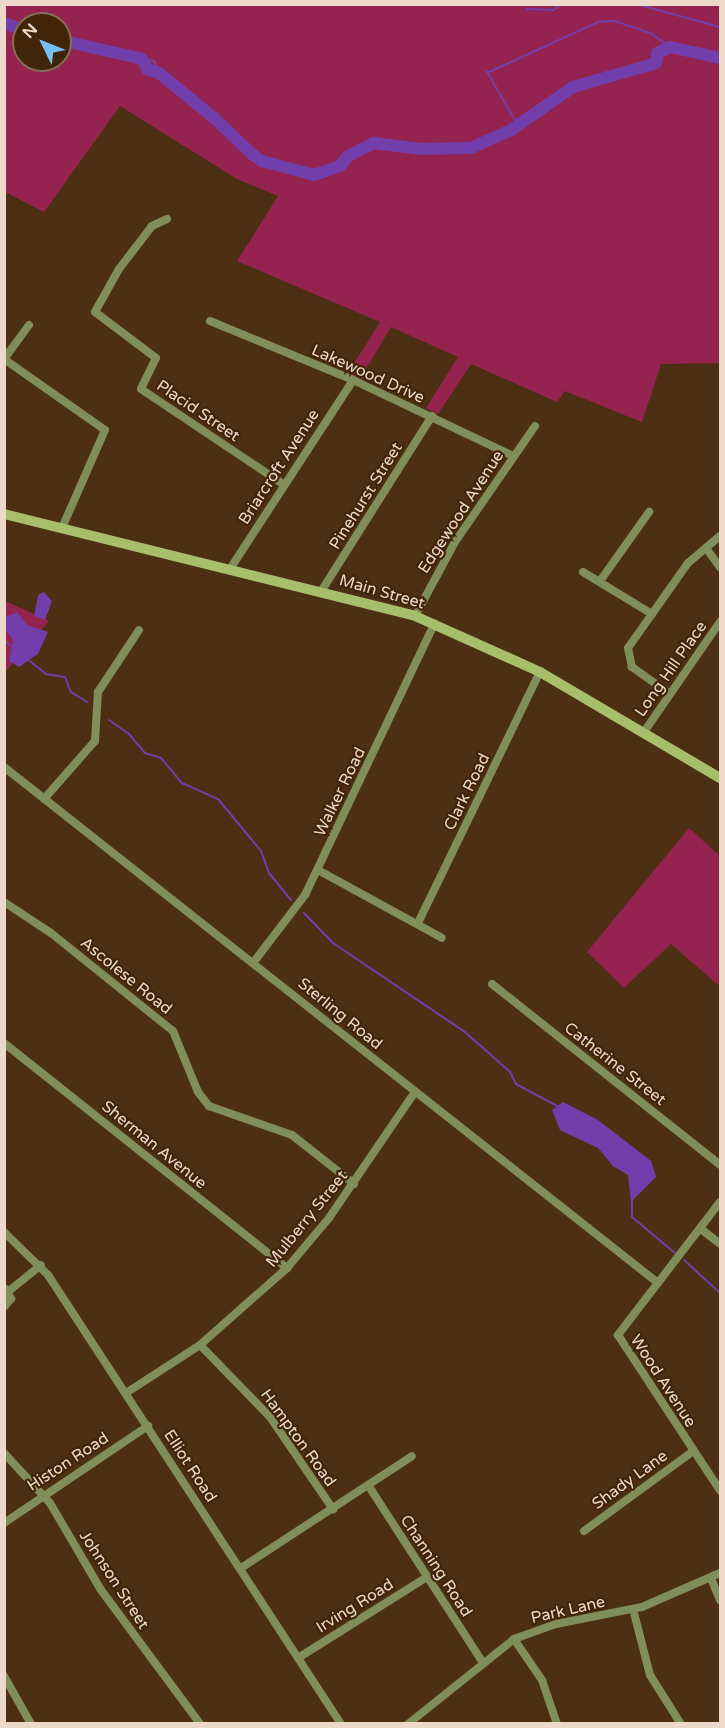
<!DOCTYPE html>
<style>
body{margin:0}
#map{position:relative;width:725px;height:1728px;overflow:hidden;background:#4d3013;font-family:"Varela Round",sans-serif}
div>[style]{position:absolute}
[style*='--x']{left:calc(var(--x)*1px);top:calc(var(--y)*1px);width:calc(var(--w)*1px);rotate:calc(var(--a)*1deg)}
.green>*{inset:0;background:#95234f}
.water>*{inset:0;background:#723eab}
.stream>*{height:2px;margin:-1px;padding:0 1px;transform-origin:1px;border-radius:1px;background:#723eab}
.river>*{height:12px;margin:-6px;padding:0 6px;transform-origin:6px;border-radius:6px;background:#723eab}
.street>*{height:8px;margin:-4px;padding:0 4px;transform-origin:4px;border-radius:4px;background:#7f8e5b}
.secondary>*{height:10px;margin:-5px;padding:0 5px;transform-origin:5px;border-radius:5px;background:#a7bf6b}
span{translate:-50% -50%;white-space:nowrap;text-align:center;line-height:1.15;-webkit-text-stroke:4.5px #422508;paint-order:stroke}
.street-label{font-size:16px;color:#ecd9ca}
.frame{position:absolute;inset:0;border:6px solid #ecd9ca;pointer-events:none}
.north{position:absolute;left:12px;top:12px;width:60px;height:60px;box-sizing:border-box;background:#422508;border:2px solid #866d56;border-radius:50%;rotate:313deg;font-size:16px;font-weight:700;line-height:24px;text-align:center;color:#ecd9ca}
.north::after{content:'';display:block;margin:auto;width:21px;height:27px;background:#76c0f7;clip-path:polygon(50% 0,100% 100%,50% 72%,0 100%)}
</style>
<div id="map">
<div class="green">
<div style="clip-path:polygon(evenodd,4px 5px,720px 5px,720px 363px,661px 364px,642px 422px,565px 391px,557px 402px,471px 364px,438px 414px,426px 408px,458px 357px,391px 327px,360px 379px,348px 373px,380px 322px,237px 261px,278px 196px,237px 179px,120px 106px,44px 212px,5px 192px,4px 5px,24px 24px,60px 24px,60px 60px,24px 60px,24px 24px)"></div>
<div style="clip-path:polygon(5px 601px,49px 621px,5px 672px)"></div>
<div style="clip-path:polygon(689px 828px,720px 856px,720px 981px,718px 985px,671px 944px,624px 988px,587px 952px)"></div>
</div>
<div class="water">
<div style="clip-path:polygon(44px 592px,52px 601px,45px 620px,34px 616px,38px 595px)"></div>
<div style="clip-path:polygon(17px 612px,27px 625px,48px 632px,38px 654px,19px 667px,9px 661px,13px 640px,4px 627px,5px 617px)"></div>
<div style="clip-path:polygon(563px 1102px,598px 1120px,651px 1161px,656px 1177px,631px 1202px,628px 1175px,613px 1166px,598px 1148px,560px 1130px,552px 1110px)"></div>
</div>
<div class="stream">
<div style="--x:636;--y:4;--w:87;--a:15.3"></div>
<div style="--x:527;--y:9;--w:27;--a:2"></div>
<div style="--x:554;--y:10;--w:9;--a:-41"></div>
<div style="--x:142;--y:59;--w:12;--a:9"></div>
<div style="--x:154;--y:61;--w:13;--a:67"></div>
<div style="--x:486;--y:70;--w:62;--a:60.1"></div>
<div style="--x:489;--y:72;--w:120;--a:-24.6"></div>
<div style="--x:598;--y:22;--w:17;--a:-3"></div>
<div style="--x:615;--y:21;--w:39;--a:19"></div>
<div style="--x:652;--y:34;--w:22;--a:36"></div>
<div style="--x:4;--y:640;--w:13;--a:39"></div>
<div style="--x:30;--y:661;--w:21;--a:39"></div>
<div style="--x:46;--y:674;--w:19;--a:9"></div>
<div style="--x:65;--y:677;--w:16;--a:68"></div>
<div style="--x:71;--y:692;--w:19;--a:32"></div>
<div style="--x:109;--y:720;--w:24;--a:35"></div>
<div style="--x:129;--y:734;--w:25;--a:50"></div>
<div style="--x:145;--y:753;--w:17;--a:17"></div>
<div style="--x:161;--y:758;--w:33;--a:50"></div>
<div style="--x:182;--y:783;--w:39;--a:24"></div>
<div style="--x:218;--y:799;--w:67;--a:50.4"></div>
<div style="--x:261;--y:851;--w:23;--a:70"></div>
<div style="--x:269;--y:873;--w:35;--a:51"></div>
<div style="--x:304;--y:913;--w:42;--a:46"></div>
<div style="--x:333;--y:943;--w:159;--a:34"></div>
<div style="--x:465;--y:1032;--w:60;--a:41.6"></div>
<div style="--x:510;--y:1072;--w:13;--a:63"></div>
<div style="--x:516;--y:1084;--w:47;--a:28.2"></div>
<div style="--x:632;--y:1201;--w:16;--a:90"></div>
<div style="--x:632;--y:1217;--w:56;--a:39.9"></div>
<div style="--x:684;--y:1260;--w:49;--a:42.5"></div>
</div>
<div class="river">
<div style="--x:4;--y:23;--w:21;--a:19"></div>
<div style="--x:60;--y:40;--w:84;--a:13"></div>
<div style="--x:142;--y:59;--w:11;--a:63"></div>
<div style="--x:147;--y:69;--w:13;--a:18"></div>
<div style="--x:159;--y:73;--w:71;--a:39.3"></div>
<div style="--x:214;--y:118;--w:52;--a:43.5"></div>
<div style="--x:252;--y:154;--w:12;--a:35"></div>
<div style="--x:262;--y:161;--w:54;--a:15.1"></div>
<div style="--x:314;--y:175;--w:28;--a:-19"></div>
<div style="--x:340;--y:166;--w:13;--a:-51"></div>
<div style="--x:348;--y:156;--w:28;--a:-27"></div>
<div style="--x:373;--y:143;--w:49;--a:7"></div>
<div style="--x:422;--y:149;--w:49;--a:-1.2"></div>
<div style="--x:471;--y:148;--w:44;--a:-24.2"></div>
<div style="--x:511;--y:130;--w:75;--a:-34.7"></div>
<div style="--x:573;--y:87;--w:86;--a:-16.1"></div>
<div style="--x:656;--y:63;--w:10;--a:-84"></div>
<div style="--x:657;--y:53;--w:14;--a:-25"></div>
<div style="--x:670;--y:47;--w:51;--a:12.4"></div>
</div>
<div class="street">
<div style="--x:167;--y:219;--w:17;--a:155"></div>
<div style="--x:152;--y:226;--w:54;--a:127.5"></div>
<div style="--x:119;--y:269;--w:49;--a:119.2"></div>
<div style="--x:95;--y:312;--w:76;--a:37"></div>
<div style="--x:156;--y:358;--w:34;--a:116"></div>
<div style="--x:141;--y:389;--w:171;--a:33.8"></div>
<div style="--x:210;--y:321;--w:155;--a:22.4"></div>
<div style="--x:353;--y:380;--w:177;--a:25.4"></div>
<div style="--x:29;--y:325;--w:42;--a:126.3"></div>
<div style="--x:4;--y:359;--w:123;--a:35.1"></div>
<div style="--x:105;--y:430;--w:107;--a:113.7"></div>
<div style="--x:706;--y:548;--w:24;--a:54"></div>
<div style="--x:230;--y:569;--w:225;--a:-56.9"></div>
<div style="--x:583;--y:572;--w:81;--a:31.3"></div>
<div style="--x:600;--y:581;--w:85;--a:-54.6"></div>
<div style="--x:322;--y:590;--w:206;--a:-57.7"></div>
<div style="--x:415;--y:616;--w:84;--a:-61.6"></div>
<div style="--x:455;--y:542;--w:141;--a:-55.4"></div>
<div style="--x:670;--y:694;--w:47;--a:-144.6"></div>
<div style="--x:632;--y:667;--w:19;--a:-102"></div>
<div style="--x:628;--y:648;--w:104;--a:-54.8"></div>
<div style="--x:688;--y:563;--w:42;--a:-40.2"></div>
<div style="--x:644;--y:732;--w:134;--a:-55.4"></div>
<div style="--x:4;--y:767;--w:833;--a:38.27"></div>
<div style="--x:44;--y:799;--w:77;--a:-48.7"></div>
<div style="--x:95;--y:741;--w:49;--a:-86.5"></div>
<div style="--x:98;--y:692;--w:74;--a:-56.5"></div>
<div style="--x:318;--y:870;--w:141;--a:28.7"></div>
<div style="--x:4;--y:902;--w:56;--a:33.4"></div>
<div style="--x:51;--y:933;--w:156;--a:38.8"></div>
<div style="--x:173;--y:1031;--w:66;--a:67.7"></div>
<div style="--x:198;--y:1092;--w:18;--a:52"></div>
<div style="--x:209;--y:1106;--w:88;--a:19.3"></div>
<div style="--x:292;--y:1135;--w:79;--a:38.3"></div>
<div style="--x:418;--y:923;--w:279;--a:-64.1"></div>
<div style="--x:253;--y:963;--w:86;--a:-52.6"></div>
<div style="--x:305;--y:895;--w:301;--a:-64.5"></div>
<div style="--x:492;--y:984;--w:291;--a:38.4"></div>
<div style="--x:4;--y:1043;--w:362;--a:38.5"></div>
<div style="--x:720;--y:1202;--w:168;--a:127.5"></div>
<div style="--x:618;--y:1335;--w:186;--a:56.7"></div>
<div style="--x:701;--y:1229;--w:24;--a:38"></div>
<div style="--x:4;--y:1232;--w:62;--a:44.3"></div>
<div style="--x:48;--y:1275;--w:536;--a:56.87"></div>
<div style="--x:9;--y:1291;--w:41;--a:-39.1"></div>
<div style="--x:4;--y:1307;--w:11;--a:-49"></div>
<div style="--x:11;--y:1299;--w:11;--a:-117"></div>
<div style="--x:200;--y:1345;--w:100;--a:45.8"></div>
<div style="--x:270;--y:1417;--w:112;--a:55.6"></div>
<div style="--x:126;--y:1393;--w:88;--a:-33"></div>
<div style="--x:200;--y:1345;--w:116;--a:-41.5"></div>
<div style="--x:287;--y:1268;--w:65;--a:-50"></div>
<div style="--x:329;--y:1218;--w:153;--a:-55.7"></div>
<div style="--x:4;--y:1453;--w:68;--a:47.4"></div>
<div style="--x:50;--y:1503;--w:101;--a:59.6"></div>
<div style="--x:101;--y:1590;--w:167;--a:53.5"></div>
<div style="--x:368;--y:1485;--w:210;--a:57.1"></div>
<div style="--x:4;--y:1523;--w:174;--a:-34"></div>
<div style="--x:584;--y:1531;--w:134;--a:-36.2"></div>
<div style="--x:241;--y:1568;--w:204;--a:-33.2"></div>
<div style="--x:711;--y:1578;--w:24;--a:68"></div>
<div style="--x:633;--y:1609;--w:68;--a:75.6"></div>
<div style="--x:650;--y:1675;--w:58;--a:57.7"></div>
<div style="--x:514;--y:1639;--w:50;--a:55.7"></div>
<div style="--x:542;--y:1680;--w:46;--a:71.2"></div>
<div style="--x:298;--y:1658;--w:152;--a:-32.1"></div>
<div style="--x:4;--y:1676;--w:55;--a:60.6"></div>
<div style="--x:408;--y:1724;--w:136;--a:-38.7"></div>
<div style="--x:514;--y:1639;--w:45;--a:-19.7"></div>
<div style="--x:556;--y:1624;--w:88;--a:-11.2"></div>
<div style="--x:642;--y:1607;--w:85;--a:-23.6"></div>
</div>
<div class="secondary">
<div style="--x:4;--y:514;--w:423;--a:13.9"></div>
<div style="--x:415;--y:616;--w:137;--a:24.1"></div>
<div style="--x:540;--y:672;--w:209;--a:30.5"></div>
</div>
<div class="street-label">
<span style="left:368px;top:374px;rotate:24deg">Lakewood Drive</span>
<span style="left:198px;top:411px;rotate:34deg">Placid Street</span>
<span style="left:279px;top:467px;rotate:-57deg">Briarcroft Avenue</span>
<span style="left:366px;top:496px;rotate:-58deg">Pinehurst Street</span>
<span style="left:461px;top:512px;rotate:-57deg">Edgewood Avenue</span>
<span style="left:382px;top:592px;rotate:16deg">Main Street</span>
<span style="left:671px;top:669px;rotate:-55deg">Long Hill Place</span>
<span style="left:340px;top:792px;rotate:-64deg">Walker Road</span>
<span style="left:467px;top:792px;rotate:-64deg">Clark Road</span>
<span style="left:126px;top:976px;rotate:39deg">Ascolese Road</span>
<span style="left:340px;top:1014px;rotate:39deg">Sterling Road</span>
<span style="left:615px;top:1064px;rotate:38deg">Catherine Street</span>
<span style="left:154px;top:1145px;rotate:39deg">Sherman Avenue</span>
<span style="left:307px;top:1219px;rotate:-51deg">Mulberry Street</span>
<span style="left:663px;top:1381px;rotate:57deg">Wood Avenue</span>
<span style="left:298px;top:1438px;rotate:54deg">Hampton Road</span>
<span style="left:68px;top:1462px;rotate:-33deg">Histon Road</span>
<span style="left:190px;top:1466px;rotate:57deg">Elliot Road</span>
<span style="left:630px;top:1480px;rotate:-36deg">Shady Lane</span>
<span style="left:436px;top:1566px;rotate:57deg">Channing Road</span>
<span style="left:114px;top:1580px;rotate:57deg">Johnson Street</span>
<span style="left:355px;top:1606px;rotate:-32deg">Irving Road</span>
<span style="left:568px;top:1610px;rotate:-13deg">Park Lane</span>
</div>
<div class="frame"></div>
<div class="north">N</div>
</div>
